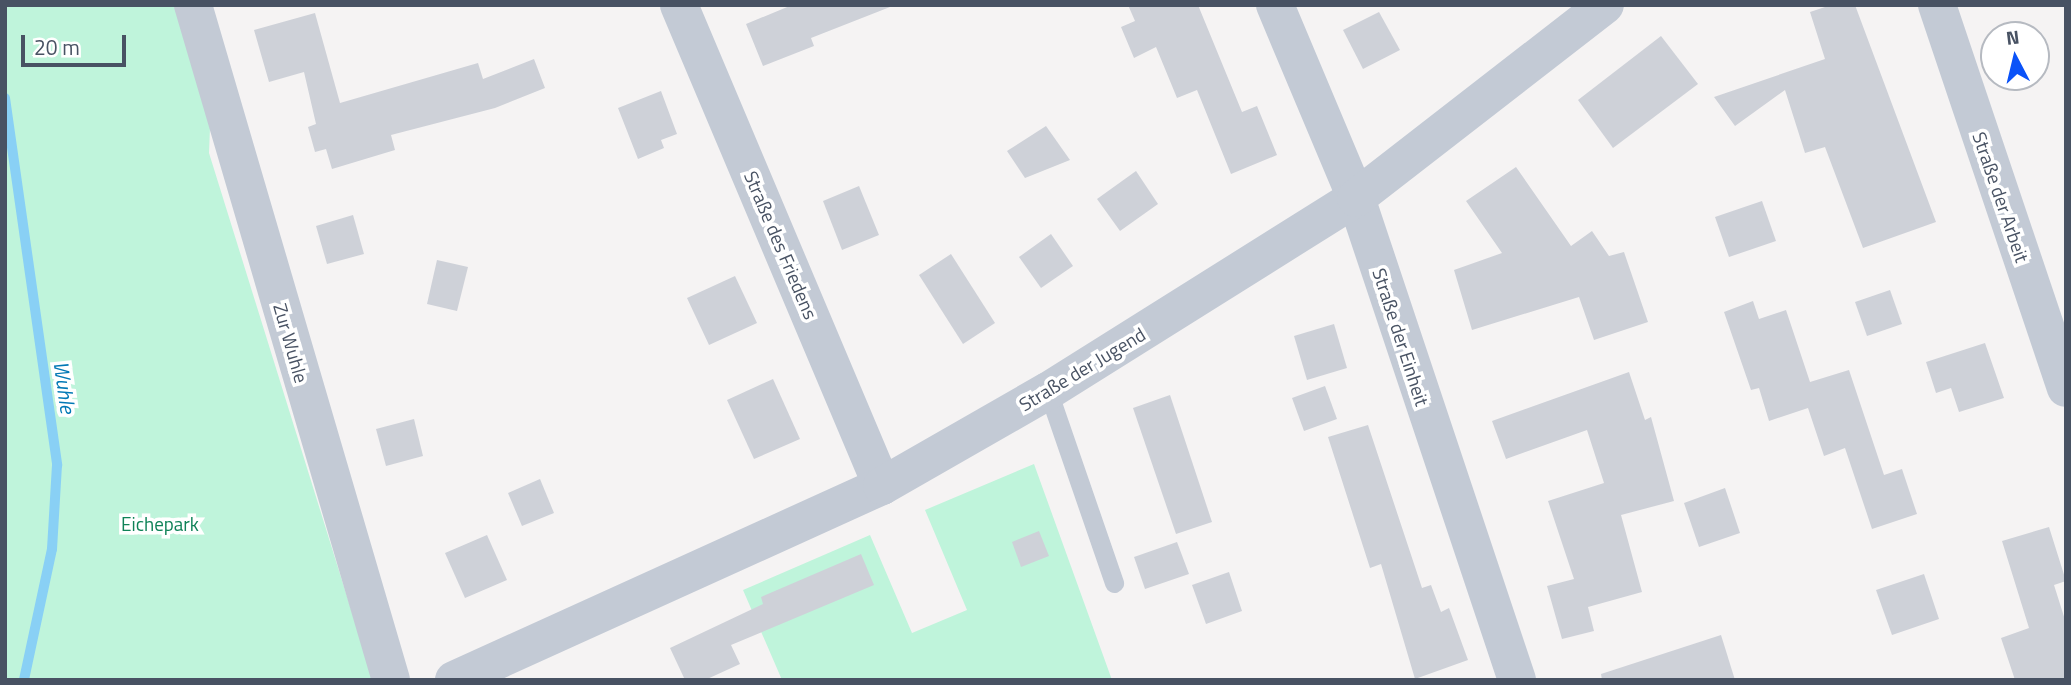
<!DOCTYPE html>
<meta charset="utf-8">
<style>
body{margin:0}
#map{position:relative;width:2071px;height:685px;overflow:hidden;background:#f5f3f3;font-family:"Titillium Web",sans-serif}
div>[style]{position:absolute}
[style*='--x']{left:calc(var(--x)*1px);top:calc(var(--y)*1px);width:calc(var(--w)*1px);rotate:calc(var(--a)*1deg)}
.green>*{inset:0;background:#bff4db}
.stream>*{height:10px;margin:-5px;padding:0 5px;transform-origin:5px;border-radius:5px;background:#89d0f5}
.building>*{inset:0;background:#ced1d8}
.service>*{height:19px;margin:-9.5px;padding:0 9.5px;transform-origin:9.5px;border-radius:9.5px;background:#c3cad5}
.minor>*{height:38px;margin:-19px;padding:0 19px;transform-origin:19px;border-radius:19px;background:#c3cad5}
span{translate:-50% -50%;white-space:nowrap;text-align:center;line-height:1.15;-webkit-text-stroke:7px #fff;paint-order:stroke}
.street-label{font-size:19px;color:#485263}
.park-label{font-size:19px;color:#0f8257}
.water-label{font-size:21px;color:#0178b5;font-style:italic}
.frame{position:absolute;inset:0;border:7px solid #485263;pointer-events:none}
.north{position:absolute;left:1980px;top:21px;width:70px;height:70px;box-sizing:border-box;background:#fff;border:2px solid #b6bac1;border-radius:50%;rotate:353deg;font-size:19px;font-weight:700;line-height:28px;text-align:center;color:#485263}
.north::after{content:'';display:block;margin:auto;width:24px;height:32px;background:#0a52f8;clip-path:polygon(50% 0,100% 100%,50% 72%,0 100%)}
.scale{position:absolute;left:21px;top:35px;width:105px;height:32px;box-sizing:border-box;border:4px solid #485263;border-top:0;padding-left:9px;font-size:21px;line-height:24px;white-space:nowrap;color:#485263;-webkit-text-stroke:5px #fff;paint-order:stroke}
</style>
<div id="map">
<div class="green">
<div style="clip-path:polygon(5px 5px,174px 5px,200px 81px,210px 128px,209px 153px,373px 680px,5px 680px)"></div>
<div style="clip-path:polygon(1034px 464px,1112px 680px,782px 680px,743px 590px,870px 535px,912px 633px,967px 610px,925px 510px)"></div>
</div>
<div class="stream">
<div style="--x:5;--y:98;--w:371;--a:81.9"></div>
<div style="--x:57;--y:465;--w:84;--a:93.4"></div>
<div style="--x:52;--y:549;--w:134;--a:102.1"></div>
</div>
<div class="building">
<div style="clip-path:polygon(792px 5px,890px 5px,890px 7px,811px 38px,814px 46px,763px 66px,746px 24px)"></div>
<div style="clip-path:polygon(1128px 5px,1198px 5px,1242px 112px,1257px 106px,1277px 155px,1231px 174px,1197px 90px,1177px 98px,1156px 47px,1134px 58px,1121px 27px,1135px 21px)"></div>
<div style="clip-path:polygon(1831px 5px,1855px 5px,1936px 222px,1863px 248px,1825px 147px,1805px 153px,1785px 90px,1735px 126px,1714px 97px,1825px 59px,1810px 12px)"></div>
<div style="clip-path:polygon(1379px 12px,1400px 50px,1363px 69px,1343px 30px)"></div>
<div style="clip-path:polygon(315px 13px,340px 103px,478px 63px,483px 79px,534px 59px,545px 88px,495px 108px,391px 135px,395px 150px,332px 169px,326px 149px,315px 152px,308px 127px,316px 124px,304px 72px,269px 82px,254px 30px)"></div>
<div style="clip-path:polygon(1661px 36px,1698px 84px,1613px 148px,1578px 100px)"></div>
<div style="clip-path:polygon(661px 91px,677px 134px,661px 140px,664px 148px,638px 159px,618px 108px)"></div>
<div style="clip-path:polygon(1046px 126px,1070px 160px,1025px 178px,1007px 151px)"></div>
<div style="clip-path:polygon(1516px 167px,1571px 246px,1592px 231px,1609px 256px,1624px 252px,1648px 322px,1594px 340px,1579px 297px,1472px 330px,1454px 270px,1502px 253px,1466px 201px)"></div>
<div style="clip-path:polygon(1136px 171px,1158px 204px,1120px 231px,1097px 199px)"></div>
<div style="clip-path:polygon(859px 186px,879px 235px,842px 250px,823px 201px)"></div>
<div style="clip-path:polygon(1762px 201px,1776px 241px,1729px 257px,1715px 217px)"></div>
<div style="clip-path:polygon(353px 215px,364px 254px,327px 264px,316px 226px)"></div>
<div style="clip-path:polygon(1051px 234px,1073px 266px,1041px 288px,1019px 257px)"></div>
<div style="clip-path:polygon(951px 254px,995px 323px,963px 344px,919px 275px)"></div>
<div style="clip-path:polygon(437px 260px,468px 267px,457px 311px,427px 304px)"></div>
<div style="clip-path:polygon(735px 276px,757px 323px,709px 345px,687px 298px)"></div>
<div style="clip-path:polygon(1890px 290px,1902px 324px,1867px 336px,1855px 302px)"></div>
<div style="clip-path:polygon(1753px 301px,1759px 319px,1786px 310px,1810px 382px,1849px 370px,1884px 475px,1902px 469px,1917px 514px,1872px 529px,1845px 448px,1824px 456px,1808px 408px,1769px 421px,1759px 388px,1751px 390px,1724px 312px)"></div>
<div style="clip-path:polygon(1334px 324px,1347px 368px,1307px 380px,1294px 336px)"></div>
<div style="clip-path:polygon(1985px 343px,2004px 398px,1959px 412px,1951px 388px,1936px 393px,1926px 362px)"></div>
<div style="clip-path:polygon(1629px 372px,1645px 420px,1651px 417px,1674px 501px,1621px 515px,1642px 592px,1588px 607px,1594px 631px,1562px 639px,1547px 586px,1574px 579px,1548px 501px,1604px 483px,1587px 430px,1506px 459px,1492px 421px)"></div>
<div style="clip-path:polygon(773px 379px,800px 439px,754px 459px,727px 400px)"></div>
<div style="clip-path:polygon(1325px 386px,1337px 419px,1304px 431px,1292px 398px)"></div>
<div style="clip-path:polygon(1170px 395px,1212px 522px,1176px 534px,1133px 408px)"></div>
<div style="clip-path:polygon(414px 419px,423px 456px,386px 466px,376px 429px)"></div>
<div style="clip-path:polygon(1368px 425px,1422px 588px,1431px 585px,1441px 612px,1449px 608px,1468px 660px,1415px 679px,1381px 564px,1370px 568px,1328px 437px)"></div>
<div style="clip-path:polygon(540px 479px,554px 513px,522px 526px,508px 493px)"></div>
<div style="clip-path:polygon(1725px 488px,1740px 533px,1699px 547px,1684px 503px)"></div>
<div style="clip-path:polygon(2049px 527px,2066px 581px,2054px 585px,2066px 623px,2066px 680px,2015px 680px,2001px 638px,2029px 628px,2002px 541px)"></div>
<div style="clip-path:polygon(1039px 531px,1049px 556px,1021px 567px,1012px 542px)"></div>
<div style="clip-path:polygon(487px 535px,507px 580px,465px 598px,445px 553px)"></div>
<div style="clip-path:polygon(1177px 542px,1189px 574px,1145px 589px,1134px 557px)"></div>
<div style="clip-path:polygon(861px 554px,874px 585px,731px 645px,740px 664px,705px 680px,685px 680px,670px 648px,763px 604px,761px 597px)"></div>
<div style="clip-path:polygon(1229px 572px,1242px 611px,1206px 624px,1192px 585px)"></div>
<div style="clip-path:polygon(1924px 574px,1939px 619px,1892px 635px,1876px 590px)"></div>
<div style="clip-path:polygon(1721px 635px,1735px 680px,1602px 680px,1601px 674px)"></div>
</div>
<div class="service">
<div style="--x:1048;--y:391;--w:203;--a:71"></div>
</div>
<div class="minor">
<div style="--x:193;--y:5;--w:703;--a:73.65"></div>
<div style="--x:679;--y:5;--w:522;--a:67.12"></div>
<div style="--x:1275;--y:5;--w:209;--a:67.2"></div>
<div style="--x:1356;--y:198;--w:508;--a:71.53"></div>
<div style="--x:1937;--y:5;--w:404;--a:71.4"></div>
<div style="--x:454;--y:680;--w:470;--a:-24.4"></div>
<div style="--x:882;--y:486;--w:191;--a:-29.8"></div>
<div style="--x:1048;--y:391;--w:363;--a:-32.1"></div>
<div style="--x:1356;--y:198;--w:315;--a:-37.8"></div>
</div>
<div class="street-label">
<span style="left:2001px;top:197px;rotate:71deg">Straße der Arbeit</span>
<span style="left:781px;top:245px;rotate:67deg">Straße des Friedens</span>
<span style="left:1401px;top:337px;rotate:72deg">Straße der Einheit</span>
<span style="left:291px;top:343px;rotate:74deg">Zur Wuhle</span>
<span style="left:1082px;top:369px;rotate:-31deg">Straße der Jugend</span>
</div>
<div class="park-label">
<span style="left:160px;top:524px">Eichepark</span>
</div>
<div class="water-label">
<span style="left:65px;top:387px;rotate:82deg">Wuhle</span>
</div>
<div class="frame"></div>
<div class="north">N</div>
<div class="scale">20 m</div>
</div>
